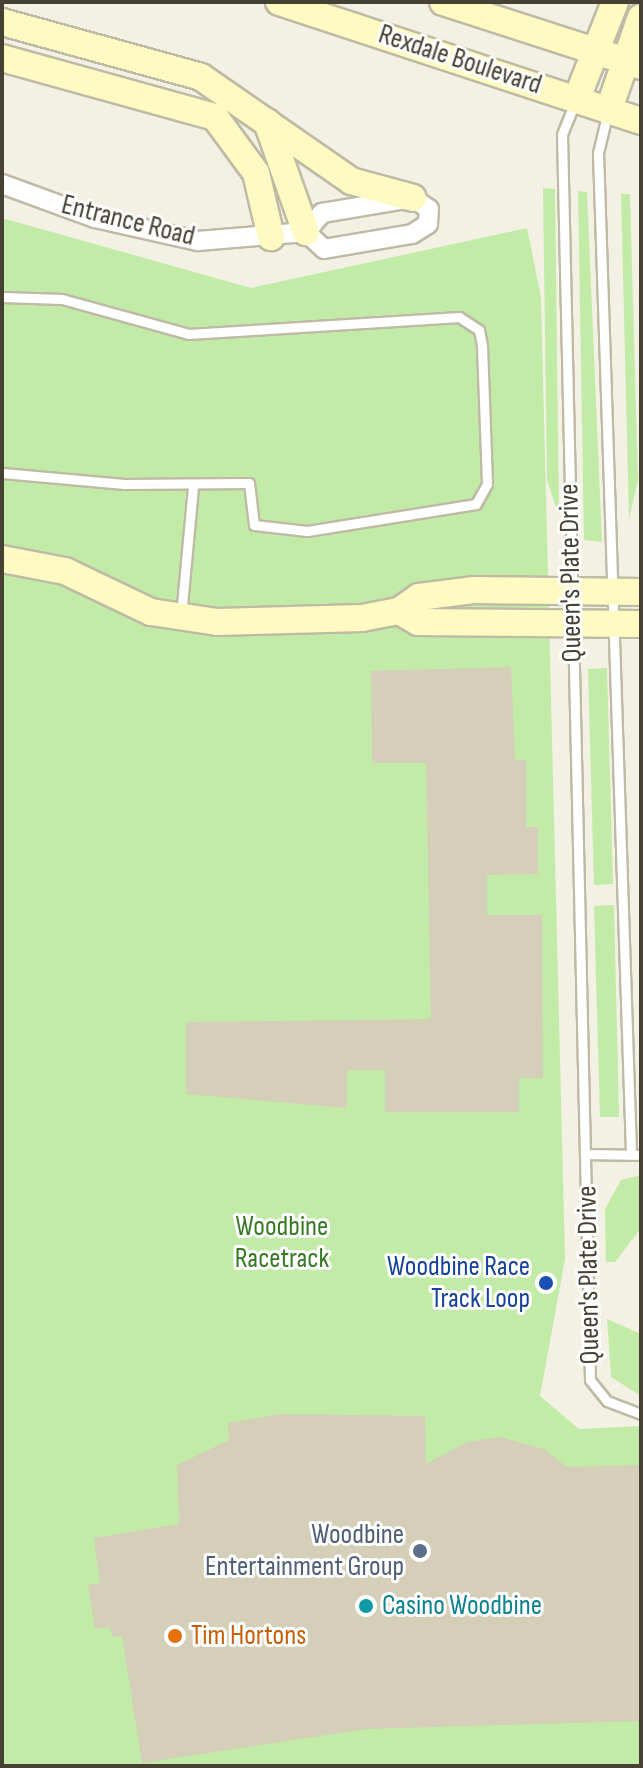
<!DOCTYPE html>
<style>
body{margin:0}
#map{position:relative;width:643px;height:1768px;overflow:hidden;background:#f3f1e3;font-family:"Sofia Sans Condensed",sans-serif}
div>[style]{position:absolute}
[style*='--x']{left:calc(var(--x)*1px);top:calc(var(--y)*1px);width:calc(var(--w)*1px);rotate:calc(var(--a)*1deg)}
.green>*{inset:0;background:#c2eba8}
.building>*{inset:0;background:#d5ceb8}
.roads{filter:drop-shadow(2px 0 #bfbaa5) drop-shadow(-2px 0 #bfbaa5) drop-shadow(0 2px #bfbaa5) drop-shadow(0 -2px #bfbaa5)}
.lane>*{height:9px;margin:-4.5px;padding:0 4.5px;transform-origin:4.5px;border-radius:4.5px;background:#fff}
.street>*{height:18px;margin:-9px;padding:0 9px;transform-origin:9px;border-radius:9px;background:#fff}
.secondary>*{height:26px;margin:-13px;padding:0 13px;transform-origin:13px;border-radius:13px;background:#fffac1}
.dots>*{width:22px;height:22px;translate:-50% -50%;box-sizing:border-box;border:4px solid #fff;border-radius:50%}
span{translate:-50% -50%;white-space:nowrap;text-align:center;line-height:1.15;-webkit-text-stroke:6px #fff;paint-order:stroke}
.street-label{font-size:28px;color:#454133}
.park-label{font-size:28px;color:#367a23}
.transit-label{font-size:28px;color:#164399}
.right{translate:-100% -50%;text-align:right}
.service-label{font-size:28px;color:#4e5e75}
.culture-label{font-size:28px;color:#0d838f}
.left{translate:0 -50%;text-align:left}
.food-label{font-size:28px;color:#c56008}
.frame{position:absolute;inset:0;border:4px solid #454133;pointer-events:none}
</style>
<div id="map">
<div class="green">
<div style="clip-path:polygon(543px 188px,555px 189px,559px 516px,547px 480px)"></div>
<div style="clip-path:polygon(578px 191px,587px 192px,602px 542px,584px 540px)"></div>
<div style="clip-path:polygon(621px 194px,630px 194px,638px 480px,629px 519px)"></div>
<div style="clip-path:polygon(2px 218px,251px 288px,527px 228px,541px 297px,565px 1259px,540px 1396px,579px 1429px,641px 1426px,641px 1766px,2px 1766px)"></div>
<div style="clip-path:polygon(607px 668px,613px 884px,594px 885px,588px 669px)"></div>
<div style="clip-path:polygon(614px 905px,619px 1117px,600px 1117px,594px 906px)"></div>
<div style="clip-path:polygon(641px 1175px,641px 1228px,615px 1262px,606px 1262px,605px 1209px,621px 1180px)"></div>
<div style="clip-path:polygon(607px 1319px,641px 1334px,641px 1396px,611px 1377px)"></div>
</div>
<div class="building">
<div style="clip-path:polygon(511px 667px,515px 760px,526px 760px,526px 827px,538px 827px,538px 874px,487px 875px,487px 915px,542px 915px,543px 1078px,519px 1078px,519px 1112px,385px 1112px,385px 1070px,347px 1070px,347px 1108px,186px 1094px,186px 1022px,431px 1019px,426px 763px,372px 763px,371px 671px)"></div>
<div style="clip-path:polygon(281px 1414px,425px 1416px,426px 1464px,467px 1442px,500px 1437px,544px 1449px,567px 1467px,641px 1465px,641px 1721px,367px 1729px,142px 1763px,122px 1636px,112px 1637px,110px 1627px,95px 1629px,88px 1585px,100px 1583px,94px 1538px,179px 1524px,177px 1465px,229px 1440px,228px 1423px)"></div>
</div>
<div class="roads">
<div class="lane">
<div style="--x:575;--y:102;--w:35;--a:112"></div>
<div style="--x:562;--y:135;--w:1245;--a:88.71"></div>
<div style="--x:590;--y:1380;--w:27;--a:51"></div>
<div style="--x:607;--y:1401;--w:36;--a:21"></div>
<div style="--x:608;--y:111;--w:43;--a:103.4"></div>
<div style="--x:598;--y:153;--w:1002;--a:88.11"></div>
<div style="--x:2;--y:297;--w:60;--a:1.9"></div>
<div style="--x:62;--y:299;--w:132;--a:15.4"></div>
<div style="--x:189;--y:334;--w:271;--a:-3.6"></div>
<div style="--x:459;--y:317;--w:24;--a:33"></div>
<div style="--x:479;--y:330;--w:16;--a:79"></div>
<div style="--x:482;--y:346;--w:138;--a:87.9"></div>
<div style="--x:487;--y:484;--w:23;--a:119"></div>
<div style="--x:476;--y:504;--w:171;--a:170.9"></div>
<div style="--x:307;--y:531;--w:53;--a:-173.5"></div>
<div style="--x:254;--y:525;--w:42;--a:-96.8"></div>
<div style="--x:249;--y:483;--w:125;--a:179.5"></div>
<div style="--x:124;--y:484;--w:122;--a:-174.8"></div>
<div style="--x:181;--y:616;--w:131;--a:-84.7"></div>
<div style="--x:587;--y:1154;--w:54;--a:1.1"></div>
</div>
<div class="street">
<div style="--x:2;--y:184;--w:99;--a:20.1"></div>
<div style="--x:95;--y:218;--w:106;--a:12.6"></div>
<div style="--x:198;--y:241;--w:108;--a:-4.8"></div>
<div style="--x:306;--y:232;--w:25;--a:-50"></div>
<div style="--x:322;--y:213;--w:92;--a:-9.4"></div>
<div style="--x:413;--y:198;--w:19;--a:35"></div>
<div style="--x:429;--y:209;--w:15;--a:94"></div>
<div style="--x:428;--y:224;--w:19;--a:148"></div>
<div style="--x:412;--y:234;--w:89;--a:170.3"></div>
<div style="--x:324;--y:249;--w:25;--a:-137"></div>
</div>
<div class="secondary">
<div style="--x:279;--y:2;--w:381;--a:18.2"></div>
<div style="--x:443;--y:2;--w:208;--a:17.9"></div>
<div style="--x:2;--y:22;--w:206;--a:15.4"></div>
<div style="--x:201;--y:77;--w:183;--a:34.7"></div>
<div style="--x:351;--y:181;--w:64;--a:15.3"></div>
<div style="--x:2;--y:58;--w:221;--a:15.5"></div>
<div style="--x:215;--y:117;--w:69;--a:53.8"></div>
<div style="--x:256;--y:173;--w:66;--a:76.8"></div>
<div style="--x:577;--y:98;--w:103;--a:-68.4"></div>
<div style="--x:609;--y:109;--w:97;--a:-70.8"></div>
<div style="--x:267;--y:122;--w:117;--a:70.5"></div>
<div style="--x:2;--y:559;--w:64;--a:10.8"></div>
<div style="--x:65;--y:571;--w:95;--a:25.5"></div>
<div style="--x:151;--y:612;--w:67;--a:8.6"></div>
<div style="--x:217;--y:622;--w:145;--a:-1.6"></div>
<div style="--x:362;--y:618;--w:38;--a:-11"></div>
<div style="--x:399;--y:611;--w:24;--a:-35"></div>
<div style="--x:419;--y:597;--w:54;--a:-7.4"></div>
<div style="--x:473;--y:590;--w:168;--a:0.7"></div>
<div style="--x:399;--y:611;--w:22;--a:30"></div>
<div style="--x:418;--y:622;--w:223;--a:0.5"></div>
</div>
</div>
<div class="dots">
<div style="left:546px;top:1283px;background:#1a4fb4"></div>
<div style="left:420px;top:1551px;background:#5c6f8a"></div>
<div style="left:366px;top:1606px;background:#0f9aa8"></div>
<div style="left:175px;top:1636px;background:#e8710a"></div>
</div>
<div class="street-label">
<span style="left:460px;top:60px;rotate:18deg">Rexdale Boulevard</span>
<span style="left:128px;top:221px;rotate:14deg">Entrance Road</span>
<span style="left:571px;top:573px;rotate:-91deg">Queen's Plate Drive</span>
<span style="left:589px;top:1275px;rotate:-91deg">Queen's Plate Drive</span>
</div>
<div class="park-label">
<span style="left:282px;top:1243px">Woodbine<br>Racetrack</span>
</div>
<div class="transit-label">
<span class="right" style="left:530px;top:1283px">Woodbine Race<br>Track Loop</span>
</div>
<div class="service-label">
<span class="right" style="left:404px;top:1551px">Woodbine<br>Entertainment Group</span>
</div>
<div class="culture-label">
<span class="left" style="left:382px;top:1606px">Casino Woodbine</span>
</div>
<div class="food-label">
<span class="left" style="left:191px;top:1636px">Tim Hortons</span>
</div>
<div class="frame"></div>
</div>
